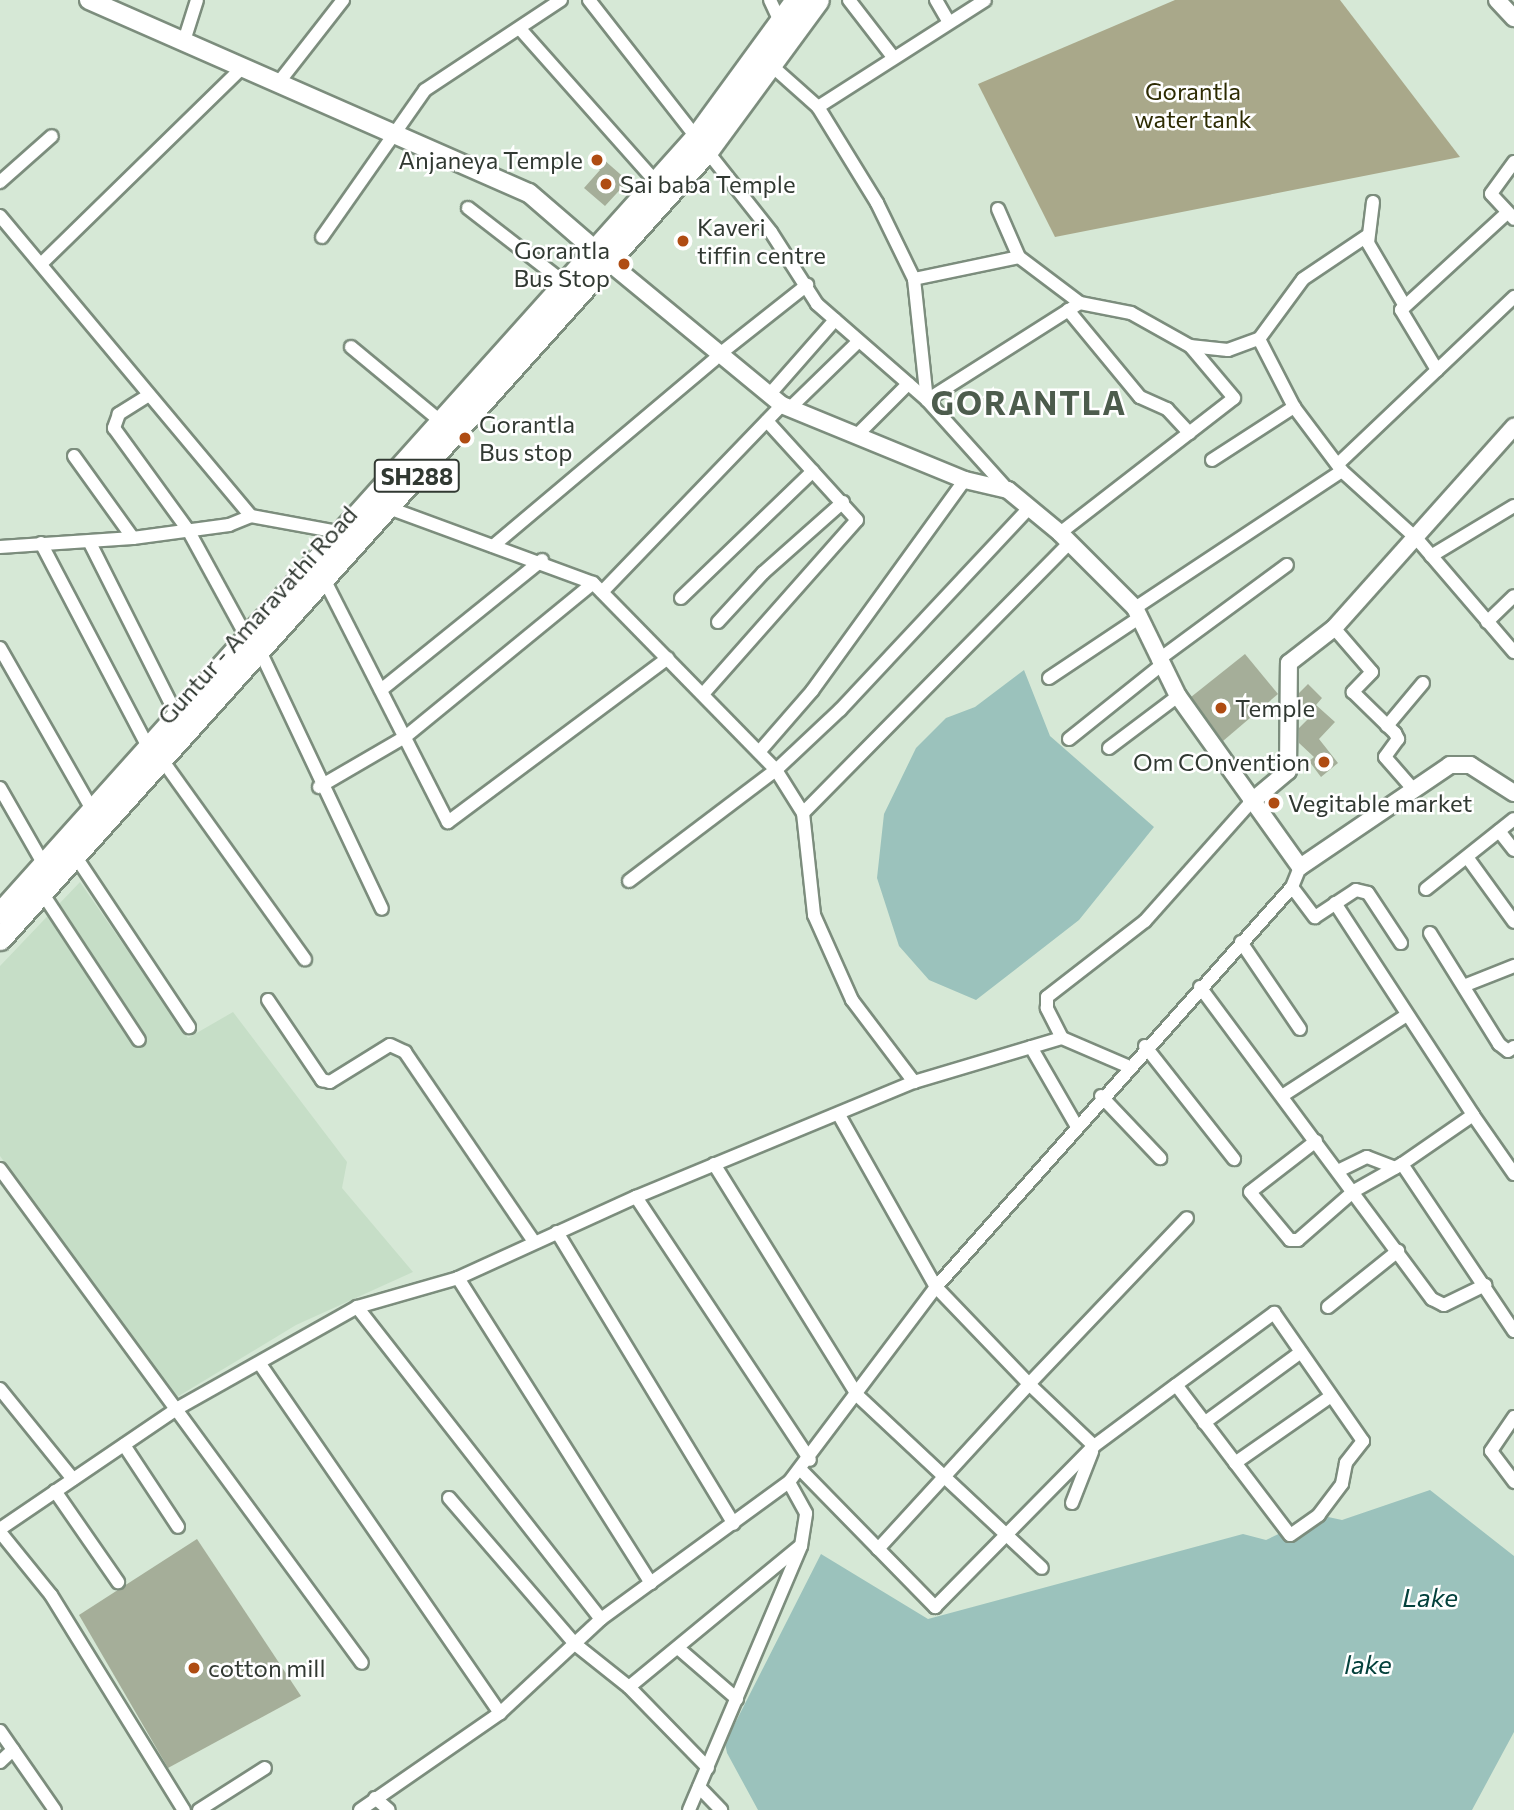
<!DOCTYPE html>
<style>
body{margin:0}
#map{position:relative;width:1514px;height:1810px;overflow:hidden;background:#d6e8d6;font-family:Commissioner,sans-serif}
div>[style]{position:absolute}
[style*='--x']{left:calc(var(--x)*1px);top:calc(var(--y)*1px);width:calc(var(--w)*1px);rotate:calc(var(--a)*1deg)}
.built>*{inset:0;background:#c6dec7}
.forest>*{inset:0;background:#a9a88a}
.water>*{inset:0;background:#9bc2bc}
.building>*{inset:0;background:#a5ae99}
.roads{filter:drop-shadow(2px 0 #7c8d7d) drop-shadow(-2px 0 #7c8d7d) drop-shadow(0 2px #7c8d7d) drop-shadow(0 -2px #7c8d7d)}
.minor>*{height:12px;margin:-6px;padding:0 6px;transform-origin:6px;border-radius:6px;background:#fff}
.tertiary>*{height:16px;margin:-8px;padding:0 8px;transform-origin:8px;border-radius:8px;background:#fff}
.secondary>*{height:18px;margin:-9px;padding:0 9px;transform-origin:9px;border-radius:9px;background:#fff}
.primary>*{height:21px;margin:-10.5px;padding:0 10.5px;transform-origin:10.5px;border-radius:10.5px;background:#fff}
.dots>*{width:19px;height:19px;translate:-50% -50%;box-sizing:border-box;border:4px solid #fff;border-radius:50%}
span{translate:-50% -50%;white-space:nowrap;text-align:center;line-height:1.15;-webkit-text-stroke:5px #fff;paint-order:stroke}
.shield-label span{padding:2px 5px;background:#fff;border:2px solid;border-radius:5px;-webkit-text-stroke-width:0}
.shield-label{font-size:23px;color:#313932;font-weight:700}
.park-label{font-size:24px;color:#2d2b02}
.poi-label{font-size:24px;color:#313932}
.right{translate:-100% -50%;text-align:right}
.left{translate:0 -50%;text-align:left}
.street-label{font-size:24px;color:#313932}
.water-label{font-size:26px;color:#04413c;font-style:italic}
.district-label{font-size:32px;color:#4d5c4d;font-weight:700;letter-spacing:2px}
</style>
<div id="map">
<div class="built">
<div style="clip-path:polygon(80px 882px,188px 1038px,233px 1012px,347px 1162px,342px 1188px,413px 1272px,296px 1325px,177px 1397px,0 1156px,0 966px)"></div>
</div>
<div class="forest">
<div style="clip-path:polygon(1175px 0,1340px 0,1460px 157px,1055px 237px,978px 84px)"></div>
</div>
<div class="water">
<div style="clip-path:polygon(1024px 670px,1050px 736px,1154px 827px,1079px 920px,976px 1000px,929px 980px,899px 946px,877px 878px,884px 814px,916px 748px,946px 718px,975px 707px)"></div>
<div style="clip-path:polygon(1430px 1490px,1514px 1556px,1514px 1732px,1472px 1810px,758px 1810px,727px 1753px,725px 1743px,821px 1554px,928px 1619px,1243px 1534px,1266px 1540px,1319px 1515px,1342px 1520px)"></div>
</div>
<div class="building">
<div style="clip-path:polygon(595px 152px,628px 181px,605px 206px,584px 188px,600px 170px,588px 159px)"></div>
<div style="clip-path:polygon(1245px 654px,1278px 694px,1223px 741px,1191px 697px)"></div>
<div style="clip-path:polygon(1308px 684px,1322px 698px,1316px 705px,1335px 722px,1319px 739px,1338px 763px,1321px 777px,1309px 761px,1314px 757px,1299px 743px,1299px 728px,1311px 716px,1299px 704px,1299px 693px)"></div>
<div style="clip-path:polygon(197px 1539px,301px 1696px,168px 1768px,79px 1615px)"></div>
</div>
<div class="roads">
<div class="minor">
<div style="--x:589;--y:0;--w:174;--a:52"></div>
<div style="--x:770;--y:0;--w:26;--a:65"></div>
<div style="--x:849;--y:0;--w:72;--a:52.3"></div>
<div style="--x:936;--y:0;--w:24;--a:60"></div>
<div style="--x:521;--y:30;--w:203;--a:48.4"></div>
<div style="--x:184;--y:41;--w:43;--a:-72.4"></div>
<div style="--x:772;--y:66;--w:62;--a:41.7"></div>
<div style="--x:818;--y:107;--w:113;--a:58.4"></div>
<div style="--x:877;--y:203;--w:85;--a:64"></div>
<div style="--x:914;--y:279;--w:122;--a:83.9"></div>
<div style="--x:927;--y:400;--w:181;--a:-32.4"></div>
<div style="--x:279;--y:82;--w:104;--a:-52"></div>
<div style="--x:818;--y:107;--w:198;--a:-32.6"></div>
<div style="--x:707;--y:151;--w:103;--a:51.7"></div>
<div style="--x:771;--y:232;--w:85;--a:57.4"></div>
<div style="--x:817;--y:304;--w:146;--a:41.1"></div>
<div style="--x:927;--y:400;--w:121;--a:48"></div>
<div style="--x:1514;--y:162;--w:39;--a:126"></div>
<div style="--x:1491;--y:194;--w:34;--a:47"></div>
<div style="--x:0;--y:182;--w:69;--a:-41.5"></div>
<div style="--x:1373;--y:202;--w:41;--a:97"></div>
<div style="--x:1368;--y:243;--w:73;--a:59.6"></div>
<div style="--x:468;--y:208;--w:123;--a:37.7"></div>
<div style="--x:998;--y:209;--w:52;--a:66.4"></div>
<div style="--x:0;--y:216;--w:391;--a:50.1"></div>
<div style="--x:251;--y:516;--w:88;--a:10.4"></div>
<div style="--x:322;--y:237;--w:179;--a:-55"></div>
<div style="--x:425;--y:90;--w:163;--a:-33.5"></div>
<div style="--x:41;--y:264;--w:284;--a:-44.3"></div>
<div style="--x:914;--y:279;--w:107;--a:-11.8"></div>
<div style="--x:1019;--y:257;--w:76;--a:37"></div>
<div style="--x:1080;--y:303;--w:52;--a:11.1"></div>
<div style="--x:1131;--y:313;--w:68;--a:29.2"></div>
<div style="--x:1190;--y:346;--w:38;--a:6"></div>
<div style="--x:1228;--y:350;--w:33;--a:-20"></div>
<div style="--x:1259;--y:339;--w:76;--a:62.8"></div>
<div style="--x:1294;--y:407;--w:80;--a:53.1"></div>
<div style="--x:1342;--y:471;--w:101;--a:42.2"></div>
<div style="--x:1417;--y:539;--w:149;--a:49.4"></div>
<div style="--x:1068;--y:310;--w:113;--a:50.4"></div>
<div style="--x:1140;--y:397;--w:30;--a:24"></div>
<div style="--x:1167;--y:409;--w:33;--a:47"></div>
<div style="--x:1259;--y:339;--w:74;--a:-53.7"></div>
<div style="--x:1303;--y:279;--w:77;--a:-33.9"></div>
<div style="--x:351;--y:347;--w:116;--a:39.7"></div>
<div style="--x:721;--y:353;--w:110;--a:-38.3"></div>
<div style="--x:1437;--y:370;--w:70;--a:-121"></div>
<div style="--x:1401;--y:310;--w:144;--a:-42.5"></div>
<div style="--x:149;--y:395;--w:36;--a:148"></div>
<div style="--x:119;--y:414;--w:15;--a:110"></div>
<div style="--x:114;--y:428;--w:126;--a:54"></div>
<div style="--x:188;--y:530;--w:121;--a:61.3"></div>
<div style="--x:769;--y:395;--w:100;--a:-48.7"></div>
<div style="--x:790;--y:408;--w:96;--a:-44.2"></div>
<div style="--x:856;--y:436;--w:74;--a:-45"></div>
<div style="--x:74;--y:456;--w:101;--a:54.3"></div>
<div style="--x:1212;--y:460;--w:98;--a:-32.9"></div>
<div style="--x:1338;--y:464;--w:243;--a:-43.5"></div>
<div style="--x:389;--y:508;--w:217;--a:20.2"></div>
<div style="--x:593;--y:583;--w:262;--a:45.6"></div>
<div style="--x:776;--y:770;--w:51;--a:57.9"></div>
<div style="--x:803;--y:813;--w:103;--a:83.8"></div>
<div style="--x:814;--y:915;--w:93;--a:65.9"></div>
<div style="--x:852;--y:1000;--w:103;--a:52.9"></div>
<div style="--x:1060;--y:533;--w:220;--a:-37.8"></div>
<div style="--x:1234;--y:398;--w:68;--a:-130.2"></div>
<div style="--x:41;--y:543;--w:230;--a:62.3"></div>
<div style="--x:90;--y:543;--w:194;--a:63.3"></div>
<div style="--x:493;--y:546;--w:289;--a:-40.1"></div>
<div style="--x:0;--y:547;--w:133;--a:-3.9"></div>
<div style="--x:133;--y:538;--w:97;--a:-7.7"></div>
<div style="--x:229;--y:525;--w:24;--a:-22"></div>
<div style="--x:1431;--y:556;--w:97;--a:-31.1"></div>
<div style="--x:324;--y:579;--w:273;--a:63"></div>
<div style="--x:448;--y:822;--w:274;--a:-36.7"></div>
<div style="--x:602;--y:592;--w:260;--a:-46.1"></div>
<div style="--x:681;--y:598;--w:183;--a:-43.9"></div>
<div style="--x:1135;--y:608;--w:248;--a:-33.5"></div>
<div style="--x:718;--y:622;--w:67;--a:-47.4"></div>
<div style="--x:763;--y:573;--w:107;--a:-41.6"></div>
<div style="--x:1487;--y:622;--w:37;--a:-44"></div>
<div style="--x:1334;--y:628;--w:58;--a:49.2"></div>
<div style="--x:1372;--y:672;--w:28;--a:134"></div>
<div style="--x:1353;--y:692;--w:59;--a:44.3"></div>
<div style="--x:1395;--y:733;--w:7;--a:63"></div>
<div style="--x:1398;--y:739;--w:22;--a:126"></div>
<div style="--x:1385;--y:757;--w:43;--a:48.8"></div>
<div style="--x:0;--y:648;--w:185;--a:60.3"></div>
<div style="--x:260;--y:651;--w:285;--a:64.7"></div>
<div style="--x:1158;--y:660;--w:160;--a:-36.4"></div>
<div style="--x:1049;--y:678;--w:108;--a:-33.7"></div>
<div style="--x:381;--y:690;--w:207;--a:-38.9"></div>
<div style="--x:703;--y:694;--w:232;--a:-48.5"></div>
<div style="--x:857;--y:520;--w:134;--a:-132.3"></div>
<div style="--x:1387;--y:726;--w:56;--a:-50.1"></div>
<div style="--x:1069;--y:739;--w:117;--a:-38.7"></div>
<div style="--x:1109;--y:748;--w:86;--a:-37"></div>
<div style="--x:759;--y:752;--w:81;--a:-49"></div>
<div style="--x:812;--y:691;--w:261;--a:-54.1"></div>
<div style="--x:163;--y:761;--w:244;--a:54.4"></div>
<div style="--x:319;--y:787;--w:99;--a:-30.2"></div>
<div style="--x:405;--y:737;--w:243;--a:-39.3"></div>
<div style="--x:0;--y:788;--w:86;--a:60.2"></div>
<div style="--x:803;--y:813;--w:380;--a:-45.4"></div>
<div style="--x:1499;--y:831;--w:24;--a:52"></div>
<div style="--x:74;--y:854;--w:208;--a:56.4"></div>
<div style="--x:1467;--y:857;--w:80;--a:54.1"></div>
<div style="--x:629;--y:881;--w:184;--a:-37.1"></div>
<div style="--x:776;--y:770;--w:88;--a:-43.2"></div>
<div style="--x:840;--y:710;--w:277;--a:-46.9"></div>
<div style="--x:1292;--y:887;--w:38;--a:53"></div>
<div style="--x:1315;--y:917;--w:49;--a:-33.4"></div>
<div style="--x:1356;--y:890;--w:12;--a:14"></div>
<div style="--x:1368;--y:893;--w:60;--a:56.6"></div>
<div style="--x:1426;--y:889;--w:112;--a:-38.5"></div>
<div style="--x:41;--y:891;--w:178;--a:56.7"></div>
<div style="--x:1335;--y:903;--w:253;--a:56.9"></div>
<div style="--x:1430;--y:933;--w:131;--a:58.1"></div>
<div style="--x:1499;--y:1044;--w:11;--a:38"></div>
<div style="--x:1508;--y:1051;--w:7;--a:-34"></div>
<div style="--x:1241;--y:942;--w:105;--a:55.9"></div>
<div style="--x:1466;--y:985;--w:52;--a:-21.6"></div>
<div style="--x:1200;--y:987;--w:389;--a:53.4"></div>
<div style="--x:1432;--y:1299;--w:13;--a:27"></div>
<div style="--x:1444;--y:1305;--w:46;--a:-26"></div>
<div style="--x:268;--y:1000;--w:97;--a:56"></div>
<div style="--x:322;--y:1080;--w:8;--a:14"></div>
<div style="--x:330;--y:1082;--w:70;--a:-31.7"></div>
<div style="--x:390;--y:1045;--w:17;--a:25"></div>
<div style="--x:405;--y:1052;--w:230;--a:55.8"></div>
<div style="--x:1062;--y:1038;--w:34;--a:-117"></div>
<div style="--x:1047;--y:1008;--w:11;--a:-90"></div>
<div style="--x:1047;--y:997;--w:124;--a:-37.8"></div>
<div style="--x:1145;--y:921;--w:159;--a:-48.3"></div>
<div style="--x:1145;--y:1046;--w:144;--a:51.8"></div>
<div style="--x:1031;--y:1047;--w:90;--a:60"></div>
<div style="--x:1101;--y:1096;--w:86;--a:46.4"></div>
<div style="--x:1282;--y:1096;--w:147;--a:-33"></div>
<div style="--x:839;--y:1115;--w:197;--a:60.6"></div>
<div style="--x:936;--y:1287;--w:134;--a:46.2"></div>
<div style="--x:1029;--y:1384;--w:229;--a:-46.4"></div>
<div style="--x:1316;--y:1141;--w:83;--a:142.3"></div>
<div style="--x:1250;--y:1192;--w:62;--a:50.2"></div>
<div style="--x:1290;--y:1240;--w:8;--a:0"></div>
<div style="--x:1298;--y:1240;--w:74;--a:-41.2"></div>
<div style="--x:1354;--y:1191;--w:55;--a:-29.4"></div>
<div style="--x:714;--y:1164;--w:272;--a:58.2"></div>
<div style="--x:857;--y:1395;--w:253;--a:43.1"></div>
<div style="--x:0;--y:1169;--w:612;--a:53.77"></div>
<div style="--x:1338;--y:1171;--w:32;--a:-26"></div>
<div style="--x:1367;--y:1157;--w:30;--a:21"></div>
<div style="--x:1514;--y:1174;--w:72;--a:-124.8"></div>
<div style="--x:1473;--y:1115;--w:86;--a:145.4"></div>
<div style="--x:1402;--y:1164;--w:201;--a:56.2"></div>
<div style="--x:636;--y:1197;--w:315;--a:56.5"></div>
<div style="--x:557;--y:1232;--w:341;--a:58.8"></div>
<div style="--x:458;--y:1278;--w:361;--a:57.7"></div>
<div style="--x:357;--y:1307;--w:396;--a:52"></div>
<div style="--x:1328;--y:1307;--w:90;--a:-38.7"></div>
<div style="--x:260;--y:1364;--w:424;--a:55.5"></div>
<div style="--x:0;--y:1389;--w:116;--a:51"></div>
<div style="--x:1514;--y:1417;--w:41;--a:124.1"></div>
<div style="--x:1491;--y:1451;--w:39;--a:53"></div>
<div style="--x:1204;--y:1423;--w:120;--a:-36.2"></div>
<div style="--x:124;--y:1445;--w:98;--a:56.6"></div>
<div style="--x:1235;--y:1463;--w:117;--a:-34.9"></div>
<div style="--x:801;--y:1470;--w:192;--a:45.6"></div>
<div style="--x:935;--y:1607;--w:226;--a:-45.4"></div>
<div style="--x:1094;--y:1446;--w:102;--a:-36.6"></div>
<div style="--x:1176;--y:1385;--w:122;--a:-36.3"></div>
<div style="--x:1274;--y:1313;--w:156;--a:55.2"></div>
<div style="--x:1363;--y:1441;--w:28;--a:128"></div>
<div style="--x:1346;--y:1463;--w:21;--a:101"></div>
<div style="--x:1342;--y:1484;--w:39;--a:127"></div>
<div style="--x:1319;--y:1515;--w:35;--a:145"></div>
<div style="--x:1290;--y:1535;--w:188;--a:-127.2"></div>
<div style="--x:55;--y:1491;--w:111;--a:55.3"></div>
<div style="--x:449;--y:1498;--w:193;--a:49.2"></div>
<div style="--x:575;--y:1644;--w:69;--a:38.5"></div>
<div style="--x:629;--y:1687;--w:113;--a:45.7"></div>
<div style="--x:1072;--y:1503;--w:55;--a:-68.6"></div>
<div style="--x:0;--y:1529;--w:215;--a:-34.2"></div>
<div style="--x:178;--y:1408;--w:206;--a:-29.4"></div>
<div style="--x:357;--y:1307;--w:105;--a:-16"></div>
<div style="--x:458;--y:1278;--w:196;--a:-24.5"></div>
<div style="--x:636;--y:1197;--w:301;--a:-22.5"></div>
<div style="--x:914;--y:1082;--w:154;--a:-16.6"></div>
<div style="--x:1062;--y:1038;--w:71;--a:23.3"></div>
<div style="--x:0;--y:1532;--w:81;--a:51"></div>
<div style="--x:51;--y:1595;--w:253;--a:58.3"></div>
<div style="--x:878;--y:1549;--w:224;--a:-47.5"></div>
<div style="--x:1029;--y:1384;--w:90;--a:43.6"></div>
<div style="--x:678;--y:1648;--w:78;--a:40.8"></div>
<div style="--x:629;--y:1687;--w:220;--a:-39.5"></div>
<div style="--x:0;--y:1731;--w:96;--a:55.2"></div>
<div style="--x:0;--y:1762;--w:18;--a:-43"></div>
<div style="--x:699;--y:1787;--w:32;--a:46"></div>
<div style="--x:375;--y:1798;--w:18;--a:41"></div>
<div style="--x:199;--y:1810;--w:78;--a:-32.5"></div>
<div style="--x:360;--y:1810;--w:170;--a:-34.7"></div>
<div style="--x:500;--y:1713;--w:138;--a:-42.9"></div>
<div style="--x:601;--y:1619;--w:233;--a:-36.1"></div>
<div style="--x:789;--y:1482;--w:244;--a:-53"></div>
<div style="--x:936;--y:1287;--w:535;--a:-48.33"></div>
<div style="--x:1292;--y:887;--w:22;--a:-68"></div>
<div style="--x:689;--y:1810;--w:287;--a:-67"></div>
<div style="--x:801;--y:1546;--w:33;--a:-81"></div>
<div style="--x:806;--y:1513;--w:35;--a:-119"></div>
</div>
<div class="tertiary">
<div style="--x:1497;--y:0;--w:25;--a:47"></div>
<div style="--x:600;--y:255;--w:236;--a:39.5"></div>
<div style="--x:782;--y:405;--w:198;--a:22.3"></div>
<div style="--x:965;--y:480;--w:44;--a:13.1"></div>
<div style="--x:1008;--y:490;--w:67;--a:39.6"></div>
<div style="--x:1060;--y:533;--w:106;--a:45"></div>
<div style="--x:1135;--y:608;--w:98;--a:64"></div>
<div style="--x:1178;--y:696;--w:210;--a:54.5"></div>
<div style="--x:1300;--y:867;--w:181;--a:-34.2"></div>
<div style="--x:1450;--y:765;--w:20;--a:0"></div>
<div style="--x:1470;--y:765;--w:52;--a:32.5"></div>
<div style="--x:1251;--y:802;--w:48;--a:-40"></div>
<div style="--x:1288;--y:771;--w:108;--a:-89.5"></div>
<div style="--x:1289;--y:663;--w:57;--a:-37.9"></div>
<div style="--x:1334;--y:628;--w:270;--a:-48.2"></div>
</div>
<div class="secondary">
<div style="--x:89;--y:0;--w:480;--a:23.7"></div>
<div style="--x:529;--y:193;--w:87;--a:40.8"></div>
</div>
<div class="primary">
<div style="--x:0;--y:913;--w:1042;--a:-48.11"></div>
<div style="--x:696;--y:137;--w:170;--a:-53.9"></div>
<div style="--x:0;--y:939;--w:1059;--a:-48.1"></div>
<div style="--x:707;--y:151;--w:187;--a:-53.7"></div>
</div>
</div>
<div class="dots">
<div style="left:597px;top:160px;background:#af4c12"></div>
<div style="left:606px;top:184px;background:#af4c12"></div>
<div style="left:683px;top:241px;background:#af4c12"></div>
<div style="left:624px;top:264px;background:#af4c12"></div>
<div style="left:465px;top:438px;background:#af4c12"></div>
<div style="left:1221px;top:708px;background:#af4c12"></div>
<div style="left:1324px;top:762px;background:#af4c12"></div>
<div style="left:1274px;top:803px;background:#af4c12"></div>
<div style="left:194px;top:1668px;background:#af4c12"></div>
</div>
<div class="shield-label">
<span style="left:417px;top:476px">SH288</span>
</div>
<div class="park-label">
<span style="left:1193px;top:105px">Gorantla<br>water tank</span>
</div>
<div class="poi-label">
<span class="right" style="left:583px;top:160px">Anjaneya Temple</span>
<span class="left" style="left:620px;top:184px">Sai baba Temple</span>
<span class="left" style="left:697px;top:241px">Kaveri<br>tiffin centre</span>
<span class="right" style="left:610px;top:264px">Gorantla<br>Bus Stop</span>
<span class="left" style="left:479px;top:438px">Gorantla<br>Bus stop</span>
<span class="left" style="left:1235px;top:708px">Temple</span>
<span class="right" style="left:1310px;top:762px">Om COnvention</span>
<span class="left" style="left:1288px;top:803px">Vegitable market</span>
<span class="left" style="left:208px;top:1668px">cotton mill</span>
</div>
<div class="street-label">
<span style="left:257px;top:615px;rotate:-48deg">Guntur - Amaravathi Road</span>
</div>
<div class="water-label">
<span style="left:1430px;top:1597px">Lake</span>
<span style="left:1368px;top:1664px">lake</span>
</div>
<div class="district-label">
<span style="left:1029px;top:402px">GORANTLA</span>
</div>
</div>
